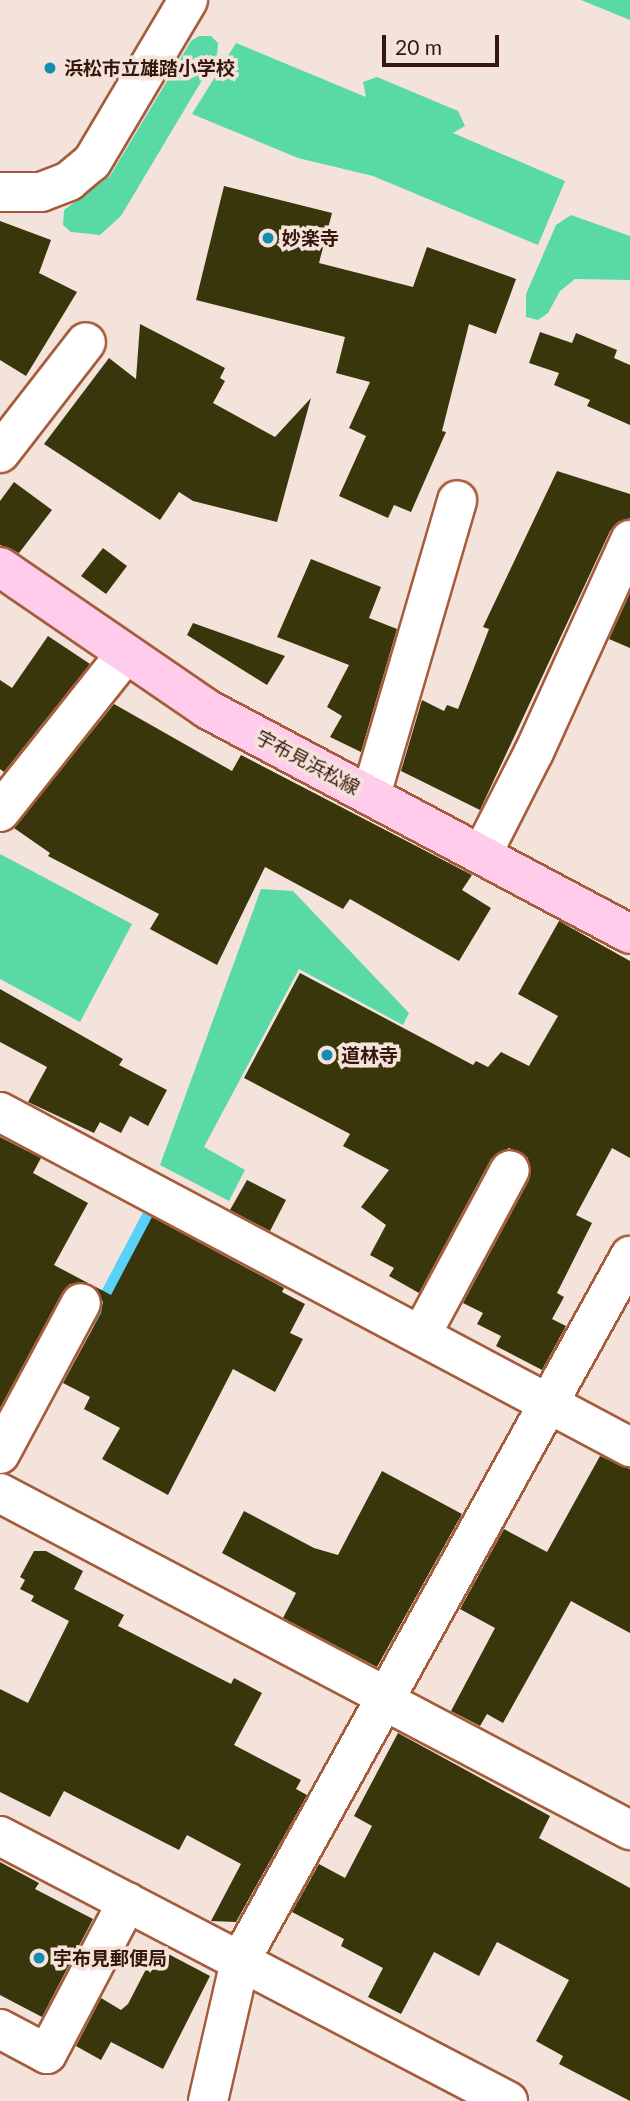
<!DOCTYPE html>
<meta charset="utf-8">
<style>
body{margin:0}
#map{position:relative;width:630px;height:2101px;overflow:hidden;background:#f4e3db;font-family:Lato,"Noto Sans JP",sans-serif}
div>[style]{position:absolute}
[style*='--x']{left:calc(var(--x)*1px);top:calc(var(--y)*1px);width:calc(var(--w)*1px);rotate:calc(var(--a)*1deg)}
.green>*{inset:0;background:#58d9a5}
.stream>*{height:12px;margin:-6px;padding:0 6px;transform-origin:6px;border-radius:6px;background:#59d1f9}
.building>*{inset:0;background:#3a360b}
.roads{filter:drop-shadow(2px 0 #a65c3b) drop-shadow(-2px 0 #a65c3b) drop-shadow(0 2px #a65c3b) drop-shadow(0 -2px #a65c3b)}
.minor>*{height:38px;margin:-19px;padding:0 19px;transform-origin:19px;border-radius:19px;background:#fff}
.major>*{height:38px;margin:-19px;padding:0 19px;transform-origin:19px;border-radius:19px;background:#ffcdeb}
.dots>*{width:19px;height:19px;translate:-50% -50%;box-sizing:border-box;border:4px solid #f4e3db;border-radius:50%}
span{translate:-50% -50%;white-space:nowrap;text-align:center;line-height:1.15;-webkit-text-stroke:7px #f4e3db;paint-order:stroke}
.poi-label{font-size:19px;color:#36170a;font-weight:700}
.left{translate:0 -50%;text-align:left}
.street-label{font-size:19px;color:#36170a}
.scale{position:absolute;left:382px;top:35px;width:117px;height:32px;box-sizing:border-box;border:4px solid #36170a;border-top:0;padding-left:9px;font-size:21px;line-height:24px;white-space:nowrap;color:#36170a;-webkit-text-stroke:5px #f4e3db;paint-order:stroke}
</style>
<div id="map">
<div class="green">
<div style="clip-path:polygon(581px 0,630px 0,630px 20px)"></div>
<div style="clip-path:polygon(199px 36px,211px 36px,218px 43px,217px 55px,121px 216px,100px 235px,71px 232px,63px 225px,64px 210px,110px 176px,191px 41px)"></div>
<div style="clip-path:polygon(236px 43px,366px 97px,363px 82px,377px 77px,458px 111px,465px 126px,453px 133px,565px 181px,538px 245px,373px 176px,298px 158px,192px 114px)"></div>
<div style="clip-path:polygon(571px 215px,630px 236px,630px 280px,575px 279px,560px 291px,548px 313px,538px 320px,526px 317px,526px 294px,556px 225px)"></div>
<div style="clip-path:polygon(0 854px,132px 924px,80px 1022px,0 979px)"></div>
<div style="clip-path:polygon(261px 889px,293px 891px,409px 1013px,403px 1025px,299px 969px,204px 1147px,245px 1170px,229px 1201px,160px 1165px)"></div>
</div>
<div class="stream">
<div style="--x:93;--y:1320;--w:122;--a:-62.2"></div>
</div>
<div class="building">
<div style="clip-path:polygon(224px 186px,332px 213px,319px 263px,413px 287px,427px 247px,516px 279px,496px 334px,469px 324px,442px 431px,446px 432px,411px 512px,394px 505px,388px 518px,339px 496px,366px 436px,349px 428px,370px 382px,336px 373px,345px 337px,196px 300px)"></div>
<div style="clip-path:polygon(0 221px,51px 240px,39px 273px,77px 292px,26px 376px,0 360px)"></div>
<div style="clip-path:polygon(140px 324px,225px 368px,220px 378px,225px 381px,213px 403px,275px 437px,311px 398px,277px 522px,193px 501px,179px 492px,160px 520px,44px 444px,109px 358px,136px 379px)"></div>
<div style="clip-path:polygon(540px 332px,572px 343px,576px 333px,617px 350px,614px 358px,630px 365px,630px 425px,587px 406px,590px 400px,554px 385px,559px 373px,529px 363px)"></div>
<div style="clip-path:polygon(557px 471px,630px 494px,630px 518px,618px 522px,610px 531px,480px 810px,401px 771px,422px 700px,444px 711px,447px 705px,458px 709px,489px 629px,483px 627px)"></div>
<div style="clip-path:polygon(14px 482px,52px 510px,19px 553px,0 545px,0 501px)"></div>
<div style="clip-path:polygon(103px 548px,127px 566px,106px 594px,81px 576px)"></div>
<div style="clip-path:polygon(311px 559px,381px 587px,369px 618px,397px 629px,361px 752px,330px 737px,342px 716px,327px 707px,349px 665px,277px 637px)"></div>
<div style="clip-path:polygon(630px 593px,630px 648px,609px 639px)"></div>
<div style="clip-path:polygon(193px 623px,285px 656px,267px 685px,187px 635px)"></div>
<div style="clip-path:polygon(48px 636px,90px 664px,4px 772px,0 769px,0 680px,12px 688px)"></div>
<div style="clip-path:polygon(114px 704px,232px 771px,241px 755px,472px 875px,462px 890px,491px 908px,459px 961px,350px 899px,343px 909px,265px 867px,217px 965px,150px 929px,159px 914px,48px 856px,50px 853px,14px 828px)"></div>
<div style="clip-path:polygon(559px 921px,630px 961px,630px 1158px,612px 1148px,576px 1215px,592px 1223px,557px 1293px,564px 1297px,552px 1319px,566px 1326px,542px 1370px,496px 1346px,501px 1336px,477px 1324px,483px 1313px,463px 1303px,529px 1180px,528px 1158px,509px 1148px,491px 1159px,419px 1293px,389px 1276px,394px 1268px,370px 1255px,386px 1225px,361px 1207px,389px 1170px,343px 1146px,350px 1134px,244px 1078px,300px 973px,473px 1065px,476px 1061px,488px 1067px,501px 1052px,529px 1066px,558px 1016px,518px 994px)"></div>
<div style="clip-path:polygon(0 989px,123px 1059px,119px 1065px,167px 1090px,148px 1126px,130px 1116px,121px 1133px,100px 1122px,94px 1133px,28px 1102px,47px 1067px,0 1042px)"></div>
<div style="clip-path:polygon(0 1137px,41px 1158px,33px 1173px,88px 1203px,54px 1265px,88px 1283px,70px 1284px,62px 1293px,0 1408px)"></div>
<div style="clip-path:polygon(247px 1180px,286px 1200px,270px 1231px,230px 1210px)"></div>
<div style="clip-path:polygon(152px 1217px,284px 1288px,282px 1292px,305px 1304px,290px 1333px,303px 1339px,275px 1392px,233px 1369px,168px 1495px,102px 1459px,120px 1428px,84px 1409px,90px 1397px,63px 1383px,101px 1313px,103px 1302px,94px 1286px,111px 1295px)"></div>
<div style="clip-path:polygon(600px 1456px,630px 1469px,630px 1633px,571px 1601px,503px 1723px,487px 1714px,480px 1726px,451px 1711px,495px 1628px,460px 1609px,504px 1529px,547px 1552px)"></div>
<div style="clip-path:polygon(382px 1471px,462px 1514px,377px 1667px,283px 1618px,296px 1593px,222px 1553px,244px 1511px,314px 1548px,338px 1555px)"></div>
<div style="clip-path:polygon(34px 1551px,46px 1551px,83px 1571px,74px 1589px,124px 1615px,118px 1626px,231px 1684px,234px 1678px,262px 1693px,234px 1745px,301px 1780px,296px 1789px,307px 1795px,236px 1922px,211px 1921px,241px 1864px,187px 1835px,179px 1850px,64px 1791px,50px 1817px,0 1792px,0 1689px,28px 1703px,69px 1621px,31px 1601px,34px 1596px,20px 1589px,25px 1580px,20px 1577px)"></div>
<div style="clip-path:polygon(398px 1733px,550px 1816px,539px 1838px,630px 1888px,630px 2101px,559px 2064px,563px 2056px,536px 2041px,569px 1980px,497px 1942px,479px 1976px,434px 1952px,401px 2014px,368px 1997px,383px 1968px,341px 1946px,344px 1939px,292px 1912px,319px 1864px,345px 1878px,372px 1826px,354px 1816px)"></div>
<div style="clip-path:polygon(0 1862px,39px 1883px,35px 1889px,93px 1919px,42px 2017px,0 1995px)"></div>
<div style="clip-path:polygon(157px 1948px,210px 1976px,163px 2069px,111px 2042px,101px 2060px,76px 2046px,101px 1998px,121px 2010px,128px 2004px)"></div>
</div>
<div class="roads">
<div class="minor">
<div style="--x:0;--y:192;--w:41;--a:0"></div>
<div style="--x:41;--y:192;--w:30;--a:-21"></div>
<div style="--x:69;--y:181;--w:30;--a:-40"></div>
<div style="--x:92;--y:162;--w:188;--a:-59.3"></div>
<div style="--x:0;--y:453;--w:140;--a:-52.2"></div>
<div style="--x:371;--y:795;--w:307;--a:-73.7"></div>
<div style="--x:0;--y:812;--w:201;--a:-51.5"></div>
<div style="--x:482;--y:854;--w:114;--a:-63"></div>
<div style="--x:534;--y:752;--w:233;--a:-65.6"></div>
<div style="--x:0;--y:1112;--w:714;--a:28"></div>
<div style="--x:421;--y:1335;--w:187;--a:-61.7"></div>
<div style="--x:0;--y:1454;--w:171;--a:-61.8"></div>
<div style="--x:0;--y:1493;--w:437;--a:27.8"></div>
<div style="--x:385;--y:1701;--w:277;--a:27.8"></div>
<div style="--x:0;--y:1836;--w:573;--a:27.55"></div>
<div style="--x:0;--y:2029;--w:53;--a:28"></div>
<div style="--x:47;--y:2054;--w:172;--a:-62.2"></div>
<div style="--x:208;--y:2101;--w:144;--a:-77.1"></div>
<div style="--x:240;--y:1961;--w:806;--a:-61.05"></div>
</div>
<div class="major">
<div style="--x:0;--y:567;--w:251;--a:34.4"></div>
<div style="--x:207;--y:709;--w:479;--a:28"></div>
</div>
</div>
<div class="dots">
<div style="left:50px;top:68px;background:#138daf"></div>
<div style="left:268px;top:238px;background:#138daf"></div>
<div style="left:327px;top:1055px;background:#138daf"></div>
<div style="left:39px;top:1958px;background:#138daf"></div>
</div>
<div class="poi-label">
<span class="left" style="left:64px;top:68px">浜松市立雄踏小学校</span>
<span class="left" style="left:282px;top:238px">妙楽寺</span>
<span class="left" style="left:341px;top:1055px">道林寺</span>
<span class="left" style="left:53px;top:1958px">宇布見郵便局</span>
</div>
<div class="street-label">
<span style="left:308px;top:762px;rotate:28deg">宇布見浜松線</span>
</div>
<div class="scale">20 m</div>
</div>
